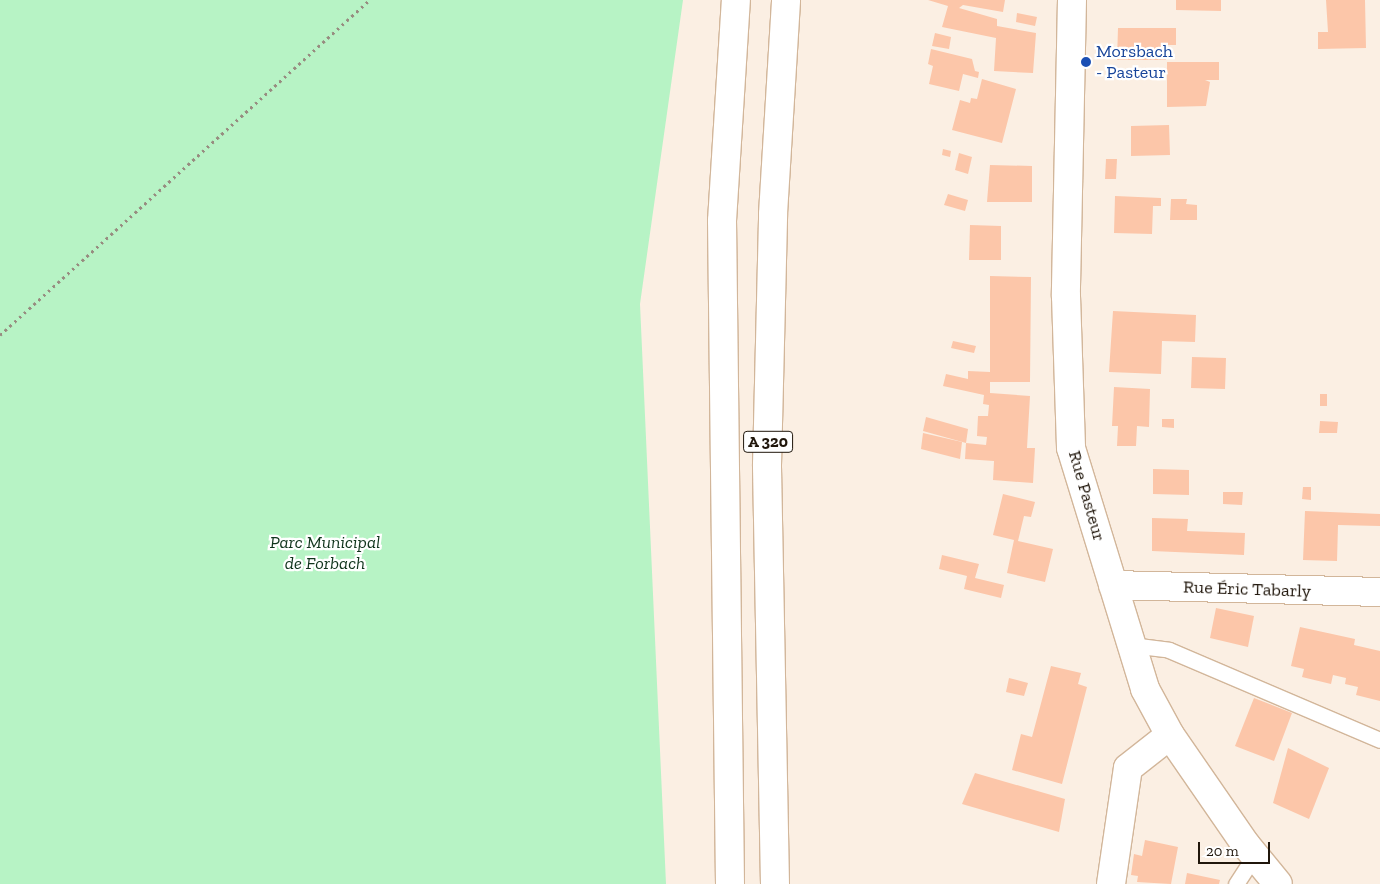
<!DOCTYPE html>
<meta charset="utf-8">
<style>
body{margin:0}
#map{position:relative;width:1380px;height:884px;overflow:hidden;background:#fbefe3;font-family:"Zilla Slab",serif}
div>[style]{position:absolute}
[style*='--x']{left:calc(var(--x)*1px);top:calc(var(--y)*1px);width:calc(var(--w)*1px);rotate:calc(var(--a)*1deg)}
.green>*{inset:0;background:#b7f3c5}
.building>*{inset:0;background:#fcc6a9}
.path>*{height:3px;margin-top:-1.5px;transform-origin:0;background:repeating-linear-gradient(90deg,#978c80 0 2.5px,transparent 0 6.5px)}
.roads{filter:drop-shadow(1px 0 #d2b69a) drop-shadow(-1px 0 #d2b69a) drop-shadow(0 1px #d2b69a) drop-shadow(0 -1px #d2b69a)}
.lane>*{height:15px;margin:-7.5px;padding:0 7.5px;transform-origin:7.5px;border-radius:7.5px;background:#fff}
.street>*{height:28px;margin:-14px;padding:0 14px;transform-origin:14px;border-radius:14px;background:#fff}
.secondary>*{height:28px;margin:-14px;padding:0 14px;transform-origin:14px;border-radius:14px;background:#fff}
.highway>*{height:28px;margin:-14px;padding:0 14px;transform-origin:14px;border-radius:14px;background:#fff}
.dots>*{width:14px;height:14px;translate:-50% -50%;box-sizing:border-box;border:2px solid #fff;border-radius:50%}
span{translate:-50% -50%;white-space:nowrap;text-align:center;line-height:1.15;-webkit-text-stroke:4.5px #fff;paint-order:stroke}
.shield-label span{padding:1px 4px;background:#fff;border:1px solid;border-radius:4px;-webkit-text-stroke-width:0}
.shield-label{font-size:16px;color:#20160b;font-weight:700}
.transit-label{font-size:18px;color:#164399}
.left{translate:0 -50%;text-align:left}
.street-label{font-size:18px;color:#20160b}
.park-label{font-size:18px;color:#10341c;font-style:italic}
.scale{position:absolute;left:1198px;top:842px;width:72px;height:22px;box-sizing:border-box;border:2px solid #20160b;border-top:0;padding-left:6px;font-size:15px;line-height:18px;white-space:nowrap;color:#20160b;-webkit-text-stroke:4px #fff;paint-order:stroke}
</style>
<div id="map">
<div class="green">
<div style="clip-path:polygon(0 0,683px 0,640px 304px,666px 884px,0 884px)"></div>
</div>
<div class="building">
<div style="clip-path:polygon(928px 0,1005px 0,1003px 12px,963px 5px,959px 8px,997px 19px,997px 26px,1036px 33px,1033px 73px,994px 71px,996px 38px,942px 27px,948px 6px)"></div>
<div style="clip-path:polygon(1176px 0,1221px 0,1221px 11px,1176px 10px)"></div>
<div style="clip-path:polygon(1326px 0,1365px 0,1366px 48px,1318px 49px,1318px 32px,1328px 32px)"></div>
<div style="clip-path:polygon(1017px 13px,1037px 17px,1035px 26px,1016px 22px)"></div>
<div style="clip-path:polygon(1118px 28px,1176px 28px,1176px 45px,1166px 45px,1166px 60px,1117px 60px)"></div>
<div style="clip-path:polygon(935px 33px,951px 37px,949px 49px,932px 46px)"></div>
<div style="clip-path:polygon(931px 49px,972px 59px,975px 71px,979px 72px,978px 78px,963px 74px,959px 91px,929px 84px,933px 66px,928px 64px)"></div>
<div style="clip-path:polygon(1167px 62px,1219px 62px,1219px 80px,1205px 80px,1210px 82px,1206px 106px,1167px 107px)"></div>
<div style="clip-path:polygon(982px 79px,1016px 89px,1002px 143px,952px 130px,960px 100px,970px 103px,971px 98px,977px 99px)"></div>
<div style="clip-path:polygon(1169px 125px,1170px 155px,1131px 156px,1131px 126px)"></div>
<div style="clip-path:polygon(943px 149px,951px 151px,950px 157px,942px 155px)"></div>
<div style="clip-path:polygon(959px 153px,972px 157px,968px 174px,955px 170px)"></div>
<div style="clip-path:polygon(1106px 159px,1117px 159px,1116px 179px,1105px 179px)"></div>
<div style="clip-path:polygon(990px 165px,1032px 166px,1032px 202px,987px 202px)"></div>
<div style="clip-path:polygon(948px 194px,968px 200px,965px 211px,944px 205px)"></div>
<div style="clip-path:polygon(1115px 196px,1161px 198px,1161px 206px,1153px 206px,1152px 234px,1114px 233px)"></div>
<div style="clip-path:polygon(1171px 199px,1187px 199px,1186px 204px,1197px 205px,1197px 220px,1170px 220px)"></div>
<div style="clip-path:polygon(970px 225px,1001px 226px,1001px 260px,969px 260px)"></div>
<div style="clip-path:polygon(990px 276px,1031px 277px,1030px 382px,990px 382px,990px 393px,1030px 396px,1027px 448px,1035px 448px,1033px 483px,993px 480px,994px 461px,965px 459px,966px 443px,986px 445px,987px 437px,977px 436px,978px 416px,988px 416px,989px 405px,983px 404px,984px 395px,943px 386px,946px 374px,968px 379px,968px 371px,990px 372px)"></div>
<div style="clip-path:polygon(1113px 311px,1196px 315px,1195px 342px,1162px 341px,1161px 374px,1109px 372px)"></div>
<div style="clip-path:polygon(953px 341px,976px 346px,974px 353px,951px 348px)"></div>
<div style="clip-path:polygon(1192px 357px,1226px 358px,1225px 389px,1191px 388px)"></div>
<div style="clip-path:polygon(1114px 387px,1150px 389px,1149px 427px,1137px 426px,1136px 446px,1117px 446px,1118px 426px,1112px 426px)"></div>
<div style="clip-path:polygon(1320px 394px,1327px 394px,1327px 406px,1320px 406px)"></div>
<div style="clip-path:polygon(926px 417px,968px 429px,966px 443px,923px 431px)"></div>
<div style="clip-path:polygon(1162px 419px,1174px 419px,1174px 428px,1162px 427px)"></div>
<div style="clip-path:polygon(1320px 421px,1338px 422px,1337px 433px,1319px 433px)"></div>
<div style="clip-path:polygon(923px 433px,962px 442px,960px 459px,921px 449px)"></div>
<div style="clip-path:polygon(1153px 469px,1189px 470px,1189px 495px,1153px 494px)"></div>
<div style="clip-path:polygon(1303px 487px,1311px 487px,1311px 500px,1302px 499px)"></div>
<div style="clip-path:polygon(1223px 492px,1243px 492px,1242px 505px,1223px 504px)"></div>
<div style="clip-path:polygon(1003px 494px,1035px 502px,1031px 517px,1024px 516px,1018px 541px,1053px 549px,1045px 582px,1007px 573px,1014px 540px,993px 535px)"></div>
<div style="clip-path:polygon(1305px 511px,1380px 514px,1380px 526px,1338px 525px,1337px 561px,1303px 560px)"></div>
<div style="clip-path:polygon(1152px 518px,1188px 519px,1187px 531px,1245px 533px,1244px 555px,1152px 551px)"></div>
<div style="clip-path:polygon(942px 555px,979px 564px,975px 578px,1004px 585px,1001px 598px,964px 589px,967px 576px,939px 569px)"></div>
<div style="clip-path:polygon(1216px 608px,1254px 616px,1248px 647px,1210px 638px)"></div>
<div style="clip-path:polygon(1300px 627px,1355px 639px,1354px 645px,1380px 651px,1380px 701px,1356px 695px,1358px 687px,1345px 684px,1346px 678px,1333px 675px,1331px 684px,1302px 677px,1304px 669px,1291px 666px)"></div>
<div style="clip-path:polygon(1051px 666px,1081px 673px,1078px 684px,1087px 687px,1062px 784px,1012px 770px,1021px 734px,1032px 737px)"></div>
<div style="clip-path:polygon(1009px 678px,1028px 683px,1024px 696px,1006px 692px)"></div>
<div style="clip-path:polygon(1254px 698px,1292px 713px,1274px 761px,1235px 746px)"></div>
<div style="clip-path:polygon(1288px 748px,1329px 768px,1309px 819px,1273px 803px)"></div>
<div style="clip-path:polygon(975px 773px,1065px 799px,1059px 832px,962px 804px)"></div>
<div style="clip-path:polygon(1145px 840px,1178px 847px,1171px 884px,1137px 882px,1138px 876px,1131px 875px,1134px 854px,1142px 856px)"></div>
<div style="clip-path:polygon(1187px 873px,1220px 880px,1219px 884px,1185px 884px)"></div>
</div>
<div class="path">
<div style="--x:0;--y:335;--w:499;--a:-42.2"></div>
</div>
<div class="roads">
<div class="lane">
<div style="--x:1131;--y:645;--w:38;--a:7"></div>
<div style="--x:1169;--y:650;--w:229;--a:23.1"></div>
<div style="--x:1236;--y:884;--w:35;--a:-57"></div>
</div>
<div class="street">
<div style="--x:1113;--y:585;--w:267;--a:1.5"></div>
<div style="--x:1111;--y:884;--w:117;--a:-81.7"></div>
<div style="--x:1128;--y:768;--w:53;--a:-38.2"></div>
</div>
<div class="secondary">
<div style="--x:1072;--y:0;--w:296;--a:91.2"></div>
<div style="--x:1066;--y:296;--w:152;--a:88.1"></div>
<div style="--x:1071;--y:448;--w:252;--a:72.9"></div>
<div style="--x:1145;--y:689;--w:52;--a:61.5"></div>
<div style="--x:1170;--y:735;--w:134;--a:55.4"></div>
<div style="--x:1246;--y:845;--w:50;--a:50.6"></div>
</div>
<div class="highway">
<div style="--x:730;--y:884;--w:663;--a:-90.69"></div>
<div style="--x:722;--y:221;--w:221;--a:-86.4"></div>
<div style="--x:775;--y:884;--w:419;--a:-91.1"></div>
<div style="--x:767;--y:465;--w:251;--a:-88.6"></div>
<div style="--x:773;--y:214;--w:214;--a:-86.5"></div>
</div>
</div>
<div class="dots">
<div style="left:1086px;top:62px;background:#1a4fb4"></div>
</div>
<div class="shield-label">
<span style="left:768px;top:442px">A 320</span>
</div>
<div class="transit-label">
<span class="left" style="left:1096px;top:62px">Morsbach<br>- Pasteur</span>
</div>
<div class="street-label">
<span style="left:1087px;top:496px;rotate:74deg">Rue Pasteur</span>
<span style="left:1247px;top:589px;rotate:2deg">Rue Éric Tabarly</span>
</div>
<div class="park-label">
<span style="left:325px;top:553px">Parc Municipal<br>de Forbach</span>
</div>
<div class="scale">20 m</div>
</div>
